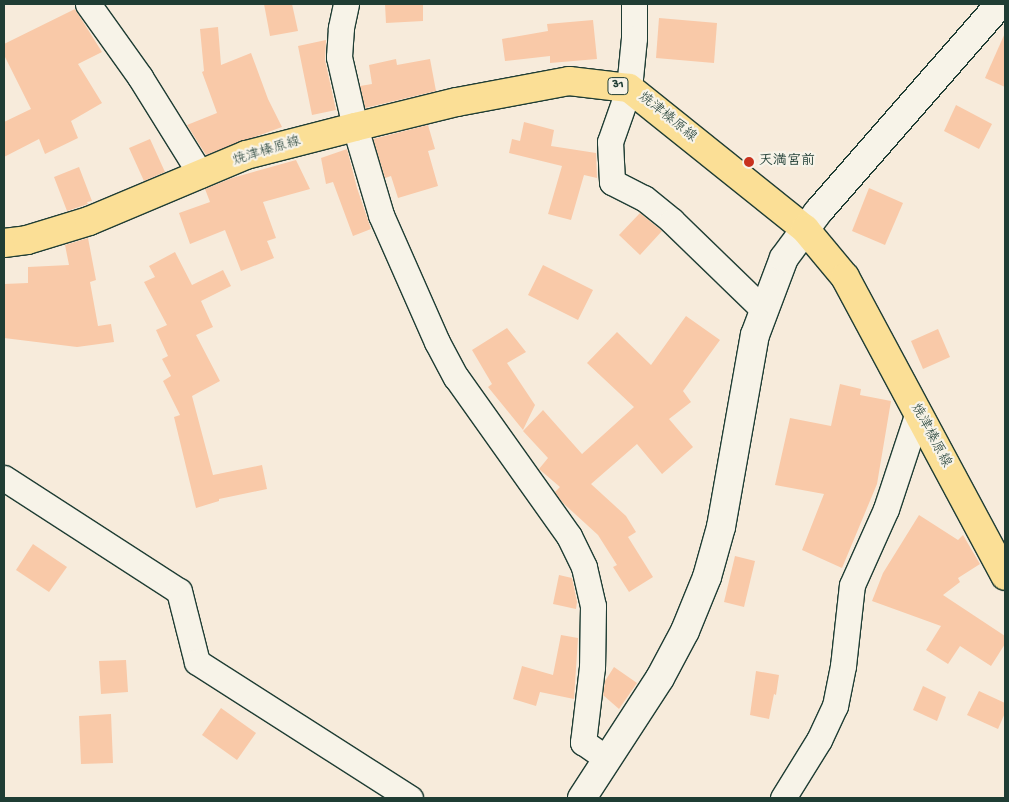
<!DOCTYPE html>
<meta charset="utf-8">
<style>
body{margin:0}
#map{position:relative;width:1009px;height:802px;overflow:hidden;background:#f7ebdb;font-family:"Gochi Hand","Klee One",sans-serif}
div>[style]{position:absolute}
[style*='--x']{left:calc(var(--x)*1px);top:calc(var(--y)*1px);width:calc(var(--w)*1px);rotate:calc(var(--a)*1deg)}
.building>*{inset:0;background:#f9c9a8}
.roads{filter:drop-shadow(1px 0 #1f3d34) drop-shadow(-1px 0 #1f3d34) drop-shadow(0 1px #1f3d34) drop-shadow(0 -1px #1f3d34)}
.street>*{height:25px;margin:-12.5px;padding:0 12.5px;transform-origin:12.5px;border-radius:12.5px;background:#f7f3e8}
.secondary>*{height:28px;margin:-14px;padding:0 14px;transform-origin:14px;border-radius:14px;background:#f7f3e8}
.primary>*{height:28px;margin:-14px;padding:0 14px;transform-origin:14px;border-radius:14px;background:#fbdf96}
.dots>*{width:14px;height:14px;translate:-50% -50%;box-sizing:border-box;border:2px solid #f7f3e8;border-radius:50%}
span{translate:-50% -50%;white-space:nowrap;text-align:center;line-height:1.15;-webkit-text-stroke:4.5px #f7f3e8;paint-order:stroke}
.shield-label span{padding:1px 4px;background:#f7f3e8;border:1px solid;border-radius:4px;-webkit-text-stroke-width:0}
.shield-label{font-size:12px;color:#1f3d34;font-weight:700}
.street-label{font-size:14px;color:#1f3d34}
.poi-label{font-size:14px;color:#1f3d34;font-weight:700}
.left{translate:0 -50%;text-align:left}
.frame{position:absolute;inset:0;border:5px solid #1f3d34;pointer-events:none}
</style>
<div id="map">
<div class="building">
<div style="clip-path:polygon(264px 4px,292px 4px,298px 31px,270px 36px)"></div>
<div style="clip-path:polygon(385px 4px,423px 4px,423px 21px,386px 23px)"></div>
<div style="clip-path:polygon(75px 9px,102px 52px,78px 64px,102px 103px,71px 121px,78px 138px,45px 154px,39px 139px,4px 157px,4px 122px,31px 109px,4px 55px,4px 44px)"></div>
<div style="clip-path:polygon(659px 18px,717px 23px,714px 63px,656px 58px)"></div>
<div style="clip-path:polygon(593px 20px,597px 59px,550px 63px,550px 56px,505px 61px,502px 39px,548px 31px,547px 24px)"></div>
<div style="clip-path:polygon(218px 27px,221px 65px,251px 53px,268px 99px,282px 127px,206px 155px,187px 125px,217px 113px,202px 72px,204px 71px,200px 29px)"></div>
<div style="clip-path:polygon(1005px 33px,1005px 87px,985px 78px)"></div>
<div style="clip-path:polygon(326px 40px,325px 60px,336px 110px,312px 115px,298px 46px)"></div>
<div style="clip-path:polygon(396px 59px,397px 65px,430px 59px,436px 91px,365px 108px,360px 86px,372px 84px,369px 65px)"></div>
<div style="clip-path:polygon(956px 105px,992px 124px,979px 149px,944px 131px)"></div>
<div style="clip-path:polygon(524px 122px,554px 130px,551px 146px,596px 153px,597px 178px,584px 175px,571px 220px,548px 214px,562px 166px,509px 153px,512px 139px,520px 141px)"></div>
<div style="clip-path:polygon(428px 125px,435px 149px,428px 151px,438px 186px,398px 198px,391px 176px,385px 178px,373px 139px)"></div>
<div style="clip-path:polygon(150px 139px,165px 172px,144px 181px,129px 148px)"></div>
<div style="clip-path:polygon(347px 149px,357px 188px,371px 229px,353px 236px,333px 182px,326px 184px,321px 158px)"></div>
<div style="clip-path:polygon(296px 160px,310px 189px,263px 202px,276px 238px,267px 241px,274px 258px,241px 271px,225px 230px,190px 244px,179px 213px,210px 202px,205px 189px,232px 178px)"></div>
<div style="clip-path:polygon(79px 167px,92px 201px,87px 202px,88px 204px,67px 211px,54px 177px)"></div>
<div style="clip-path:polygon(869px 188px,903px 203px,885px 245px,852px 231px)"></div>
<div style="clip-path:polygon(640px 213px,662px 231px,640px 255px,619px 235px)"></div>
<div style="clip-path:polygon(88px 238px,96px 280px,90px 282px,98px 326px,111px 324px,114px 342px,77px 347px,4px 338px,4px 284px,28px 283px,28px 267px,69px 265px,65px 245px)"></div>
<div style="clip-path:polygon(175px 252px,192px 285px,223px 270px,231px 286px,201px 301px,213px 327px,196px 335px,220px 381px,192px 396px,213px 475px,262px 465px,267px 489px,219px 499px,219px 501px,196px 508px,174px 417px,180px 415px,163px 381px,171px 376px,162px 359px,168px 356px,156px 330px,167px 325px,144px 282px,155px 277px,149px 266px)"></div>
<div style="clip-path:polygon(543px 265px,593px 290px,578px 320px,528px 295px)"></div>
<div style="clip-path:polygon(686px 316px,720px 340px,683px 391px,691px 402px,669px 419px,693px 447px,662px 474px,637px 444px,591px 484px,626px 516px,636px 532px,628px 537px,653px 577px,629px 592px,613px 567px,617px 565px,598px 535px,563px 503px,555px 492px,560px 487px,539px 469px,548px 458px,523px 431px,543px 410px,582px 454px,634px 407px,587px 363px,617px 332px,651px 365px)"></div>
<div style="clip-path:polygon(507px 328px,526px 352px,507px 363px,535px 405px,523px 430px,488px 387px,492px 384px,472px 350px)"></div>
<div style="clip-path:polygon(938px 329px,950px 357px,923px 369px,911px 341px)"></div>
<div style="clip-path:polygon(840px 384px,861px 389px,860px 395px,891px 401px,877px 484px,842px 568px,802px 550px,824px 494px,775px 485px,790px 418px,831px 426px)"></div>
<div style="clip-path:polygon(919px 515px,958px 540px,963px 535px,980px 564px,958px 578px,960px 582px,943px 595px,1005px 636px,1005px 644px,991px 666px,960px 646px,948px 664px,926px 650px,941px 626px,872px 601px,883px 573px)"></div>
<div style="clip-path:polygon(33px 544px,67px 567px,49px 592px,16px 570px)"></div>
<div style="clip-path:polygon(735px 556px,755px 561px,744px 607px,724px 602px)"></div>
<div style="clip-path:polygon(559px 575px,572px 578px,577px 602px,576px 609px,553px 604px)"></div>
<div style="clip-path:polygon(561px 635px,578px 638px,574px 699px,540px 692px,536px 706px,513px 699px,522px 666px,553px 675px)"></div>
<div style="clip-path:polygon(126px 660px,128px 692px,101px 694px,99px 661px)"></div>
<div style="clip-path:polygon(614px 667px,637px 683px,619px 709px,603px 695px,605px 681px)"></div>
<div style="clip-path:polygon(756px 671px,779px 675px,776px 695px,774px 694px,769px 719px,750px 715px)"></div>
<div style="clip-path:polygon(923px 686px,946px 697px,937px 721px,913px 710px)"></div>
<div style="clip-path:polygon(979px 691px,1005px 703px,1005px 713px,998px 729px,967px 715px)"></div>
<div style="clip-path:polygon(221px 708px,256px 733px,237px 760px,202px 735px)"></div>
<div style="clip-path:polygon(111px 714px,113px 763px,81px 764px,79px 716px)"></div>
</div>
<div class="roads">
<div class="street">
<div style="--x:88;--y:4;--w:90;--a:54.5"></div>
<div style="--x:140;--y:77;--w:115;--a:58.1"></div>
<div style="--x:346;--y:4;--w:25;--a:102"></div>
<div style="--x:341;--y:28;--w:29;--a:94"></div>
<div style="--x:339;--y:57;--w:72;--a:77.1"></div>
<div style="--x:355;--y:127;--w:92;--a:73.5"></div>
<div style="--x:381;--y:215;--w:139;--a:66.2"></div>
<div style="--x:437;--y:342;--w:40;--a:62"></div>
<div style="--x:456;--y:377;--w:195;--a:54.6"></div>
<div style="--x:569;--y:536;--w:34;--a:64"></div>
<div style="--x:584;--y:567;--w:40;--a:77"></div>
<div style="--x:593;--y:606;--w:61;--a:90.9"></div>
<div style="--x:592;--y:667;--w:76;--a:96.8"></div>
<div style="--x:583;--y:742;--w:29;--a:35"></div>
<div style="--x:634;--y:4;--w:34;--a:90"></div>
<div style="--x:634;--y:38;--w:50;--a:95.7"></div>
<div style="--x:629;--y:88;--w:57;--a:109.4"></div>
<div style="--x:610;--y:142;--w:40;--a:87.1"></div>
<div style="--x:612;--y:182;--w:36;--a:27"></div>
<div style="--x:644;--y:198;--w:36;--a:39"></div>
<div style="--x:672;--y:221;--w:128;--a:44.1"></div>
<div style="--x:4;--y:478;--w:208;--a:32.9"></div>
<div style="--x:179;--y:591;--w:73;--a:75.8"></div>
<div style="--x:197;--y:662;--w:253;--a:32.6"></div>
<div style="--x:783;--y:798;--w:68;--a:-58.2"></div>
<div style="--x:819;--y:740;--w:38;--a:-65"></div>
<div style="--x:835;--y:706;--w:41;--a:-78.7"></div>
<div style="--x:843;--y:666;--w:81;--a:-83.7"></div>
<div style="--x:852;--y:585;--w:83;--a:-65.9"></div>
<div style="--x:886;--y:509;--w:102;--a:-71.7"></div>
</div>
<div class="secondary">
<div style="--x:582;--y:798;--w:143;--a:-57"></div>
<div style="--x:660;--y:678;--w:53;--a:-62"></div>
<div style="--x:685;--y:631;--w:58;--a:-67.8"></div>
<div style="--x:707;--y:577;--w:52;--a:-74.4"></div>
<div style="--x:721;--y:527;--w:195;--a:-80"></div>
<div style="--x:755;--y:335;--w:82;--a:-69.4"></div>
<div style="--x:784;--y:258;--w:57;--a:-53.5"></div>
<div style="--x:818;--y:212;--w:276;--a:-48.8"></div>
</div>
<div class="primary">
<div style="--x:4;--y:243;--w:23;--a:-7"></div>
<div style="--x:27;--y:240;--w:65;--a:-17"></div>
<div style="--x:89;--y:221;--w:170;--a:-22.8"></div>
<div style="--x:246;--y:155;--w:113;--a:-14.4"></div>
<div style="--x:355;--y:127;--w:105;--a:-13.8"></div>
<div style="--x:457;--y:102;--w:114;--a:-10.6"></div>
<div style="--x:569;--y:81;--w:60;--a:6.7"></div>
<div style="--x:629;--y:88;--w:226;--a:38.7"></div>
<div style="--x:805;--y:229;--w:62;--a:50.2"></div>
<div style="--x:845;--y:277;--w:339;--a:61.8"></div>
</div>
</div>
<div class="dots">
<div style="left:749px;top:162px;background:#c8321e"></div>
</div>
<div class="shield-label">
<span style="left:618px;top:86px">31</span>
</div>
<div class="street-label">
<span style="left:667px;top:118px;rotate:39deg">焼津榛原線</span>
<span style="left:267px;top:152px;rotate:-17deg">焼津榛原線</span>
<span style="left:930px;top:436px;rotate:62deg">焼津榛原線</span>
</div>
<div class="poi-label">
<span class="left" style="left:759px;top:162px">天満宮前</span>
</div>
<div class="frame"></div>
</div>
